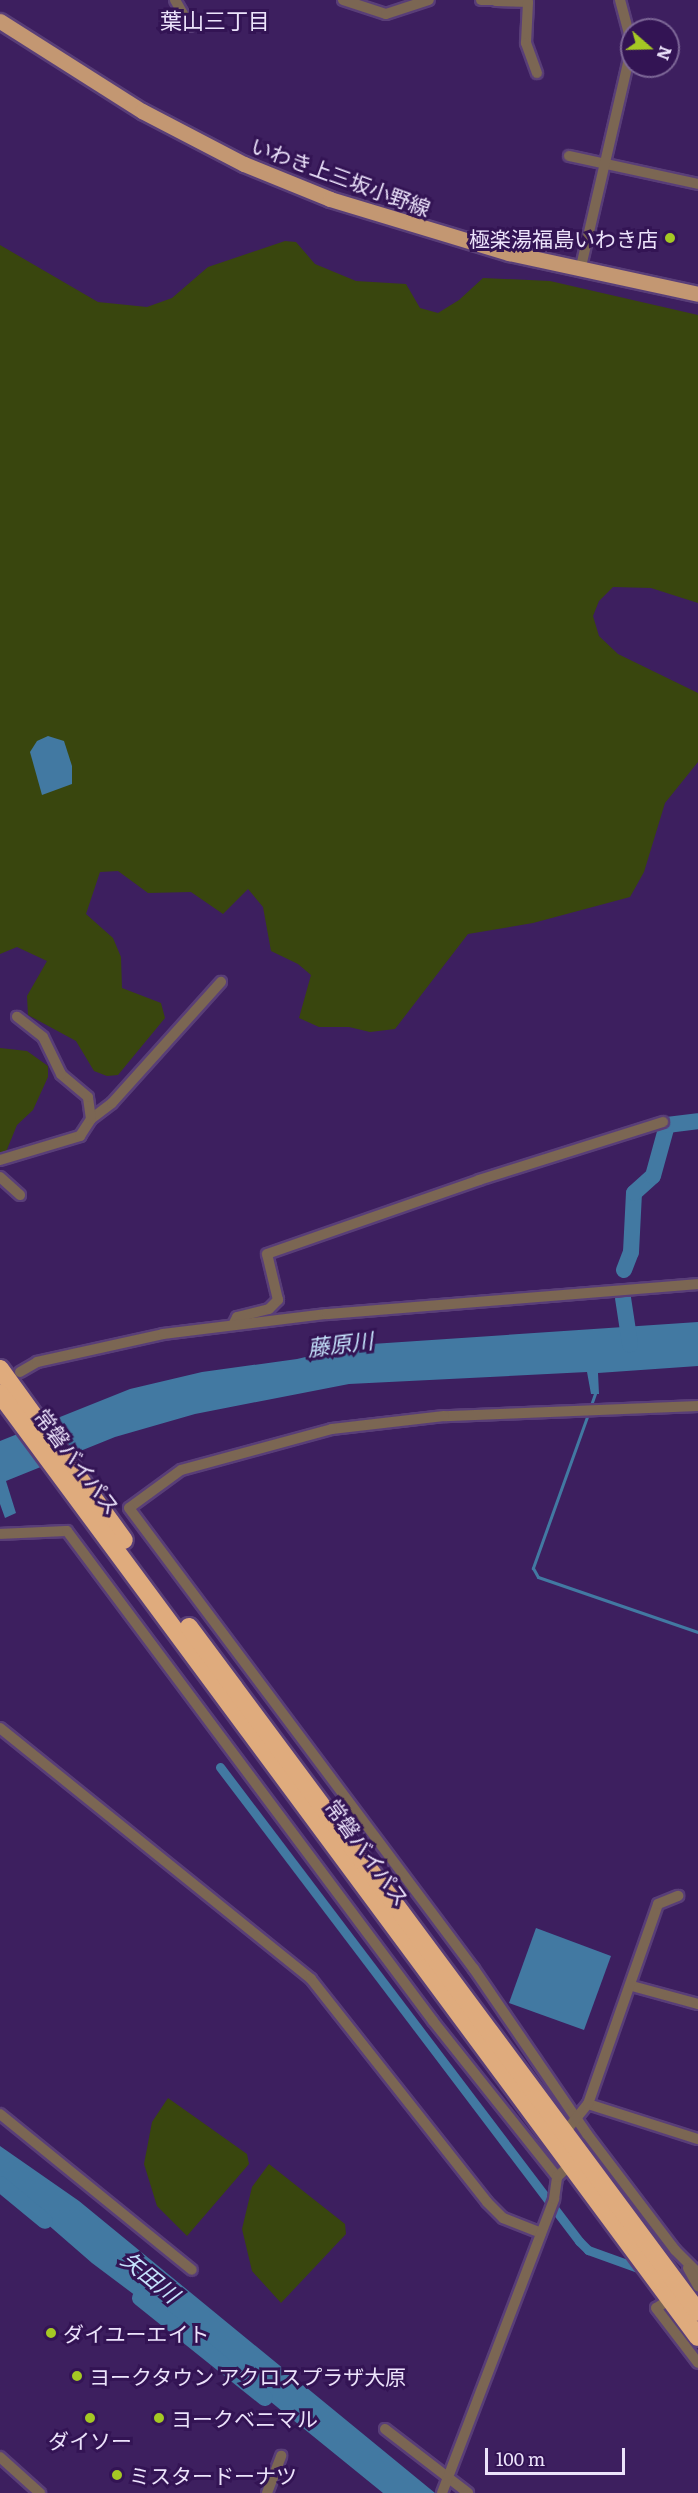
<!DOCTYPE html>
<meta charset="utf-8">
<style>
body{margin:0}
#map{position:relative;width:698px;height:2493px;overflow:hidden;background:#3d1f5f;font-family:Literata,"Noto Sans JP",serif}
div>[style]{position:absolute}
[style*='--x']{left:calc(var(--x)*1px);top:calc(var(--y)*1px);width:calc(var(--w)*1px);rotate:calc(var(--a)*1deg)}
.green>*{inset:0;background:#39460e}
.water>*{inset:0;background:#4279a2}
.stream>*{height:3px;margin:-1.5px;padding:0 1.5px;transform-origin:1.5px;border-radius:1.5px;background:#4279a2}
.canal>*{height:9px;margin:-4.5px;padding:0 4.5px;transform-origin:4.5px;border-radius:4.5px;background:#4279a2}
.river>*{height:16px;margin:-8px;padding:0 8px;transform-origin:8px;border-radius:8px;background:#4279a2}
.roads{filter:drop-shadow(2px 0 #593e78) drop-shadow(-2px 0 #593e78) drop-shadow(0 2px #593e78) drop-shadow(0 -2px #593e78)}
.street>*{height:10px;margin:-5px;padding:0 5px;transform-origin:5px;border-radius:5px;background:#7b6653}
.primary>*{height:15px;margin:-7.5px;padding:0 7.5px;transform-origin:7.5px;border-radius:7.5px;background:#c39772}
.highway>*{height:18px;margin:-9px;padding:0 9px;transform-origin:9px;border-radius:9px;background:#dfab7d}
.dots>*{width:16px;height:16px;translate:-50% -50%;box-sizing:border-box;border:3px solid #331454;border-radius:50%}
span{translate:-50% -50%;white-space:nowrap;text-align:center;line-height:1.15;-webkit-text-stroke:6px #331454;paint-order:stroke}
.street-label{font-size:21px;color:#ece3fb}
.poi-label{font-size:21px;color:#ece3fb}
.right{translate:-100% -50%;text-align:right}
.left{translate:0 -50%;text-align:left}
.neighbourhood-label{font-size:22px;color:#ece3fb}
.water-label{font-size:22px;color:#c5e3fc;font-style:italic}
.north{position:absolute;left:620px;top:18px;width:60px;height:60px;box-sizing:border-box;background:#331454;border:2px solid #7d6797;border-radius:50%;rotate:110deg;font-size:16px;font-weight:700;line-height:24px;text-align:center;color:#ece3fb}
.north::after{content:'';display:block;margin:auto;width:21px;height:27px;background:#a5c824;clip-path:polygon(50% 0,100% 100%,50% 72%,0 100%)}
.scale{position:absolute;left:485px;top:2448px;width:140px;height:27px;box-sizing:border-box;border:3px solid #ece3fb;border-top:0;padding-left:8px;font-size:18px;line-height:21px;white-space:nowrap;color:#ece3fb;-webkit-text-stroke:4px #331454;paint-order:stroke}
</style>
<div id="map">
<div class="green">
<div style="clip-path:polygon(285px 241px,296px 242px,315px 264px,356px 281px,406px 284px,420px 308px,438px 313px,459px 300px,483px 278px,550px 281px,698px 315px,698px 603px,651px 588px,613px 587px,599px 601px,593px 616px,599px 636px,618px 654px,698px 693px,698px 762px,665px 803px,644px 872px,630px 897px,533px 923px,468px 934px,395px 1029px,370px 1032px,349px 1027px,319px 1027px,299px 1018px,311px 975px,298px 964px,271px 951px,263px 907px,248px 889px,223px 914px,191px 892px,148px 893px,118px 871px,100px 872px,86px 914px,113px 938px,121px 957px,122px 988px,161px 1003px,165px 1018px,118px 1075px,107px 1076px,94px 1071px,76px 1041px,28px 1015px,27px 996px,47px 961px,17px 947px,0 954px,0 245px,98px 302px,147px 307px,172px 298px,208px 267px)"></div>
<div style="clip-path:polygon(0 1048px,27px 1051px,48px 1066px,48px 1077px,33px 1110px,17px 1125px,6px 1152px,0 1153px)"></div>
<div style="clip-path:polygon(168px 2098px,247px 2154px,249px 2164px,187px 2236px,157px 2206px,144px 2164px,152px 2122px)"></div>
<div style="clip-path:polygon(269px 2164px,345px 2224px,346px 2234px,281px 2303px,252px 2271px,242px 2229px,252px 2187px)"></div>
</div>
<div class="water">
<div style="clip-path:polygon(48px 736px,64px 741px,72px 766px,72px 784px,42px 795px,30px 752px,37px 741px)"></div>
<div style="clip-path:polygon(698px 1322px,698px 1366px,598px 1373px,599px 1394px,591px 1394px,587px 1372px,349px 1384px,195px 1414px,115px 1437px,6px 1481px,16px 1513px,5px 1518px,0 1504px,0 1441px,130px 1389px,202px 1372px,297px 1359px,357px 1345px)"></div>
<div style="clip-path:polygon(536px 1928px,611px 1956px,584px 2030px,509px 2003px)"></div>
<div style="clip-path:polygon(0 2146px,79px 2201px,435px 2493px,383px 2493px,196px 2341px,92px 2263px,0 2183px)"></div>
</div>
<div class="stream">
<div style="--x:590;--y:1408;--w:18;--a:-71"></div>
<div style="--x:588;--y:1414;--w:164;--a:109.7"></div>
<div style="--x:533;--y:1568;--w:10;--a:61"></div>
<div style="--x:538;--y:1577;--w:169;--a:19"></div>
</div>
<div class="canal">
<div style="--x:220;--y:1767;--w:595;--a:52.86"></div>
<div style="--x:579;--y:2241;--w:13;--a:45"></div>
<div style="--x:588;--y:2250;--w:62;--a:19.9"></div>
</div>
<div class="river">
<div style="--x:624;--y:1270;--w:19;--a:-69"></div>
<div style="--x:631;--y:1252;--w:59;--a:-87.1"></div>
<div style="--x:634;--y:1193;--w:25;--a:-42"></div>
<div style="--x:653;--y:1176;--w:53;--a:-74.6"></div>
<div style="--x:667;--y:1125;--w:31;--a:-7"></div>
<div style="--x:623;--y:1298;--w:47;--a:81.3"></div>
<div style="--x:0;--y:2184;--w:58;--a:39.4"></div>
<div style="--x:140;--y:2298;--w:160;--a:38.7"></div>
</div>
<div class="roads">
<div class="street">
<div style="--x:175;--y:0;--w:30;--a:60"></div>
<div style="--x:343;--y:0;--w:45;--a:18"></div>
<div style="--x:386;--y:14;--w:45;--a:-18"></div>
<div style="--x:481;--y:0;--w:15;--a:0"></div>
<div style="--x:496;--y:1;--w:32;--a:2"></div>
<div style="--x:528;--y:2;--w:41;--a:92.8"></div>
<div style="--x:526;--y:43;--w:32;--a:70"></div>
<div style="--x:569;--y:156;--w:132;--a:12.2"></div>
<div style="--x:580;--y:271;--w:232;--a:-77"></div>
<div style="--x:632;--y:45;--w:47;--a:-104.9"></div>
<div style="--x:91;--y:1119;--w:26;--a:-37"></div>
<div style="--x:112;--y:1103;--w:163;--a:-48"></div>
<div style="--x:0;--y:1160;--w:84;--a:-16.7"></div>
<div style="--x:80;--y:1136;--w:20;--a:-57"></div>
<div style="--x:91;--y:1119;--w:22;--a:-98"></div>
<div style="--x:88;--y:1097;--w:35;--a:-140"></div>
<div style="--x:61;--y:1074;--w:41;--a:-115.9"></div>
<div style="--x:43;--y:1037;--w:33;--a:-142"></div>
<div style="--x:0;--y:1177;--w:27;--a:42"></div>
<div style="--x:233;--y:1325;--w:9;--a:-63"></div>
<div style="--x:237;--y:1317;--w:33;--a:-14"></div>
<div style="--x:269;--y:1309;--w:13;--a:-45"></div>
<div style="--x:278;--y:1300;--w:47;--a:-103.4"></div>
<div style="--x:267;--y:1254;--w:225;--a:-19.2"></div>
<div style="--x:479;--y:1180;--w:193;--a:-17.5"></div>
<div style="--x:20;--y:1372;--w:20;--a:-30"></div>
<div style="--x:37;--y:1362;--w:129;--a:-12.5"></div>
<div style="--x:163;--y:1334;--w:165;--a:-7"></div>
<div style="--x:327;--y:1314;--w:372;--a:-4.6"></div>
<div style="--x:698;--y:1406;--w:254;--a:177.7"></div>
<div style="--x:444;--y:1416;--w:113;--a:173.4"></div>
<div style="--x:332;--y:1429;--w:156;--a:164.8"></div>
<div style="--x:181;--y:1470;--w:64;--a:143.8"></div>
<div style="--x:129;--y:1508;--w:576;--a:53.19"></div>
<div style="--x:474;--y:1969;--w:200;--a:55.6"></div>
<div style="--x:587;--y:2134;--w:146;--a:52.8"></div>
<div style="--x:675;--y:2250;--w:33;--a:45"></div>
<div style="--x:0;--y:1534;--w:67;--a:-2.6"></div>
<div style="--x:67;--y:1531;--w:612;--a:53.24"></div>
<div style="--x:433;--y:2021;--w:199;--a:51.5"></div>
<div style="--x:0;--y:1728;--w:400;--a:38.9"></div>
<div style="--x:311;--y:1979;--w:284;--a:51.7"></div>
<div style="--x:487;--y:2202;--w:23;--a:45"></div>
<div style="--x:503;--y:2218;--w:41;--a:21.5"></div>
<div style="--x:632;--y:1986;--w:68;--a:15.3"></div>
<div style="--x:588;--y:2104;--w:115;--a:17.7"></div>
<div style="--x:0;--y:2114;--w:247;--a:39.1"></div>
<div style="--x:565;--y:2132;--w:36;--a:-51"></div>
<div style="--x:588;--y:2104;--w:212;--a:-70.7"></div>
<div style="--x:658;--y:1904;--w:22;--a:-22"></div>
<div style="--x:688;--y:2268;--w:21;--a:61"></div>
<div style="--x:669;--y:2300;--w:15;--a:148"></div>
<div style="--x:656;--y:2308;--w:69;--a:52.6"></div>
<div style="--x:385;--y:2429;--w:105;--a:37.6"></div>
<div style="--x:0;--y:2457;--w:54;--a:42"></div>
<div style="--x:267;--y:2493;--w:40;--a:-69"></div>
<div style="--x:442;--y:2493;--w:315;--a:-69.1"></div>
<div style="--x:554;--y:2199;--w:22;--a:-82"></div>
<div style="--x:557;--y:2177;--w:19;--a:-43"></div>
</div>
<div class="primary">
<div style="--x:0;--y:21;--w:168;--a:32.4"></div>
<div style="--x:142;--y:111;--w:115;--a:27.5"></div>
<div style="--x:244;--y:164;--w:93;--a:22.1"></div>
<div style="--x:330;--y:199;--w:187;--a:16.8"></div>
<div style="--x:509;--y:253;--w:193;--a:12.2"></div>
</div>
<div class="highway">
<div style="--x:0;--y:1369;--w:211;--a:54.1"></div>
<div style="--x:0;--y:1394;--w:1173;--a:53.49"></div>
<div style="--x:189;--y:1627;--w:853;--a:53.39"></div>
</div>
</div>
<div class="dots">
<div style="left:670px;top:238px;background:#a5c824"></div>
<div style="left:51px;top:2333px;background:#a5c824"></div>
<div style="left:77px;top:2376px;background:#a5c824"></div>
<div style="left:90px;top:2418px;background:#a5c824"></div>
<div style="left:159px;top:2418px;background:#a5c824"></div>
<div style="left:117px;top:2475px;background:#a5c824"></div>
</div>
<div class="street-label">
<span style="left:341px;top:176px;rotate:20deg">いわき上三坂小野線</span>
<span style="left:78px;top:1461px;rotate:53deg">常磐バイパス</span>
<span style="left:368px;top:1852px;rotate:54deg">常磐バイパス</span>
</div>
<div class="poi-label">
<span class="right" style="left:658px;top:238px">極楽湯福島いわき店</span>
<span class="left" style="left:63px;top:2333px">ダイユーエイト</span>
<span class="left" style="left:89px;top:2376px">ヨークタウン アクロスプラザ大原</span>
<span class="left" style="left:171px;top:2418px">ヨークベニマル</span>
<span style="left:90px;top:2440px">ダイソー</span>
<span class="left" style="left:129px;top:2475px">ミスタードーナツ</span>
</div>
<div class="neighbourhood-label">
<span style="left:215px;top:20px">葉山三丁目</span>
</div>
<div class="water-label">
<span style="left:340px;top:1343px;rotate:-7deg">藤原川</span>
<span style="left:151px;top:2276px;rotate:39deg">矢田川</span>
</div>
<div class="north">N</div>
<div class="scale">100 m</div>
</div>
